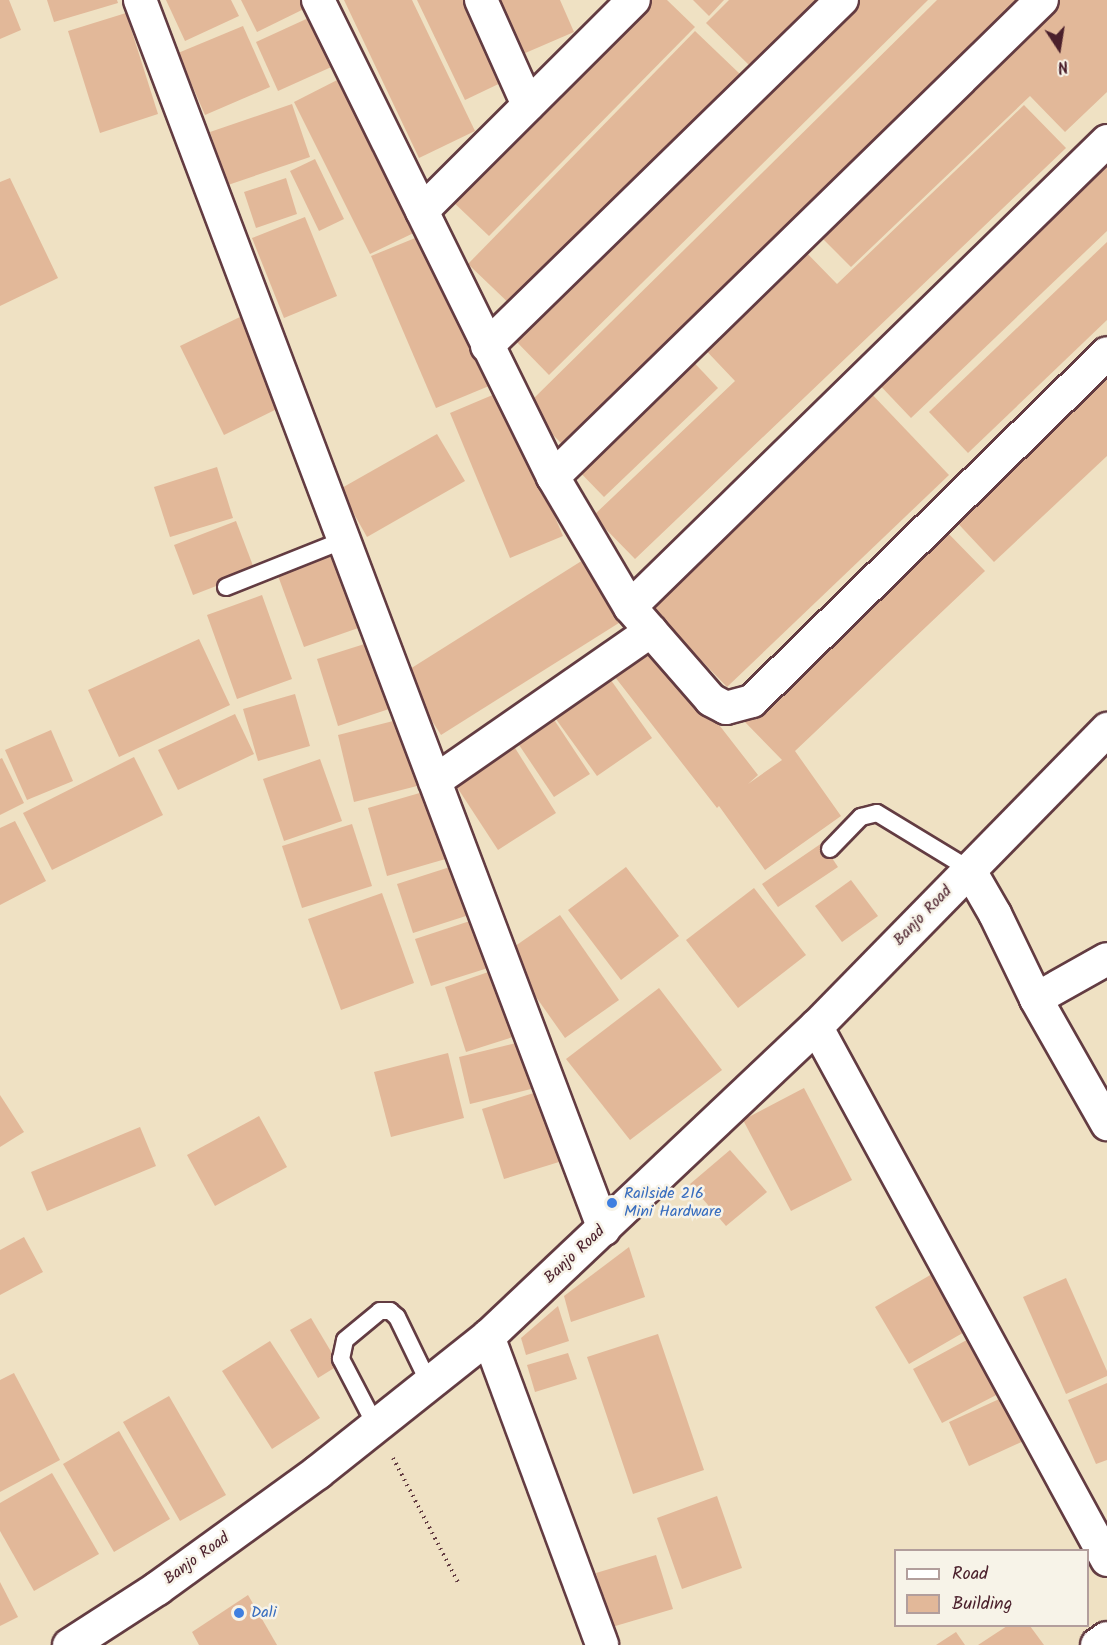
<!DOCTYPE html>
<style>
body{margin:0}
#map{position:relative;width:1107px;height:1645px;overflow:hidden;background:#efe1c3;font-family:Kalam,sans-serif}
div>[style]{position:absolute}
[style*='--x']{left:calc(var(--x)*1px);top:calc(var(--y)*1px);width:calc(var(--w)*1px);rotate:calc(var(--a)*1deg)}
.building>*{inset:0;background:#e2b899}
.path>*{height:4px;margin-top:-2px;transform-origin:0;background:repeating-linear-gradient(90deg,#633c42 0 1.5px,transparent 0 6px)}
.roads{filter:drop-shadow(2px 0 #633c42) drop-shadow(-2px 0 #633c42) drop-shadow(0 2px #633c42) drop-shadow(0 -2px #633c42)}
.service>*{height:16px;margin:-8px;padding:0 8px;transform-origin:8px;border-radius:8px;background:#fff}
.minor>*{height:32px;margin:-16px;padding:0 16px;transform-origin:16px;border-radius:16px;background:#fff}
.tertiary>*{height:33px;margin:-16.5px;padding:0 16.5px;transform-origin:16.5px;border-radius:16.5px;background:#fff}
.dots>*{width:16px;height:16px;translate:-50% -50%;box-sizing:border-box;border:3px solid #f7f3e8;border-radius:50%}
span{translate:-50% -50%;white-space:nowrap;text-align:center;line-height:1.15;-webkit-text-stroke:5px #f7f3e8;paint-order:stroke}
.street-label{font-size:16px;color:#4a1f2b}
.shop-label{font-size:16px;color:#366cbe}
.left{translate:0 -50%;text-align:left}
.legend{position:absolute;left:894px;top:1549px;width:195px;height:78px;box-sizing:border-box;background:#f7f3e8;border:2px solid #b29e9c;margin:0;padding:8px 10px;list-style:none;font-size:18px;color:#4a1f2b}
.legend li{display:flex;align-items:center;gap:12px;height:30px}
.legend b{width:30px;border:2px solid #b29e9c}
.north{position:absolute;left:1029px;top:18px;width:60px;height:60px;-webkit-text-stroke:4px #f7f3e8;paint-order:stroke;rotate:168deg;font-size:16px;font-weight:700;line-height:24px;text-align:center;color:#4a1f2b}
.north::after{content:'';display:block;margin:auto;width:21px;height:27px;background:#4a1f2b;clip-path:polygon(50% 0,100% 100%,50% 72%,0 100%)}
</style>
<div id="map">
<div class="building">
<div style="clip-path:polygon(0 0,9px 0,21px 30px,0 39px)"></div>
<div style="clip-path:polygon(47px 0,117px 0,118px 3px,54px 22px)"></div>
<div style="clip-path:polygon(166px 0,231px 0,239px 16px,185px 41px)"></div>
<div style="clip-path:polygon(241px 0,305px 0,308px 7px,257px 32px)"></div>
<div style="clip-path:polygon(344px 0,412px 0,475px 131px,419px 158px)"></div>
<div style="clip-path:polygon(417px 0,471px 0,509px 79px,465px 100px)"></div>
<div style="clip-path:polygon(499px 0,560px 0,574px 32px,523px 54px)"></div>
<div style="clip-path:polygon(644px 0,667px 0,695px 27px,489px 236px,450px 199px)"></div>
<div style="clip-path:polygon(693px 0,724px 0,709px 16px)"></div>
<div style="clip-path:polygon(729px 0,816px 0,750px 66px,706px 23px)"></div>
<div style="clip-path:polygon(849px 0,928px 0,549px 375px,510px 335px)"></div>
<div style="clip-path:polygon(937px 0,1020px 0,566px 448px,525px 407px)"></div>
<div style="clip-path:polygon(1051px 0,1107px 0,1107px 92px,1065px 132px,1030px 96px,851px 267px,812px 228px)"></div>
<div style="clip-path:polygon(126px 13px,158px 114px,100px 133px,68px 31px)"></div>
<div style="clip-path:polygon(315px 15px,338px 64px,278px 91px,256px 42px)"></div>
<div style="clip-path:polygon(243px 26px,270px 87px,205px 115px,178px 53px)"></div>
<div style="clip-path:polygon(695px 31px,741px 75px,513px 307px,468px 264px)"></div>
<div style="clip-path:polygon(347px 75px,424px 228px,370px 254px,294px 102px)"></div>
<div style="clip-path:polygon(292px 104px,310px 157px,228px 185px,210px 132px)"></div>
<div style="clip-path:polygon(1024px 105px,1066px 148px,635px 559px,593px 516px,735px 381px,697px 341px,799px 245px,837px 284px)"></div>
<div style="clip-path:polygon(1107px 152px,1107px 231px,911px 418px,872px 377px)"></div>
<div style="clip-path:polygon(315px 159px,344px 219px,319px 231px,290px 171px)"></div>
<div style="clip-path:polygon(10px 178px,58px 278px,0 306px,0 182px)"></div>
<div style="clip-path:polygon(286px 178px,297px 214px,256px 228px,244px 192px)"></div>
<div style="clip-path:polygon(305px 217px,337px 296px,284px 318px,252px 238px)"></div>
<div style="clip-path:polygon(425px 234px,489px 386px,436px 408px,371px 256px)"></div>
<div style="clip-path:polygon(1107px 242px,1107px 320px,968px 453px,929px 412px)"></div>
<div style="clip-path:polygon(242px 316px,285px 405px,224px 435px,180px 346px)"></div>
<div style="clip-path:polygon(687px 355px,718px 388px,604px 497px,572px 464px)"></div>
<div style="clip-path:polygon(1107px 369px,1107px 456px,994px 562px,951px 516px)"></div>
<div style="clip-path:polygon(868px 390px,949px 475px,727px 687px,646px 603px)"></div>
<div style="clip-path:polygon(502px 391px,563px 536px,510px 558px,450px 413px)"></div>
<div style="clip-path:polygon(437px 434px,465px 481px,367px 537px,340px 489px)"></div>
<div style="clip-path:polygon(217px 467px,233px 518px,170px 537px,154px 487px)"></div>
<div style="clip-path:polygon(236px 521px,255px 571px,193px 595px,174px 545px)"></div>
<div style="clip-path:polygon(945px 530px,985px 571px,795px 751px,841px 816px,765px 870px,719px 806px,717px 808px,608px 668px,650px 636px,758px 775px,748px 784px,782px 760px,743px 720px)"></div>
<div style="clip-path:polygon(337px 551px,364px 626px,304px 647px,277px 573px)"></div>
<div style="clip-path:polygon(591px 555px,630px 616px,441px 735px,402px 674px)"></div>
<div style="clip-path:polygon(262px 595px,292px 679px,237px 699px,207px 615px)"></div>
<div style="clip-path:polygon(199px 639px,230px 705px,119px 757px,88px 690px)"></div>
<div style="clip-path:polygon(374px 641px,395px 707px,338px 726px,317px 659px)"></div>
<div style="clip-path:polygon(608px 676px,652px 738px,597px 776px,553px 715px)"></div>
<div style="clip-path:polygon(295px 694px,310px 746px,258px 761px,243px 709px)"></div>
<div style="clip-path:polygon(549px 712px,590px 774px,554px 797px,513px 736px)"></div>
<div style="clip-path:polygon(235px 714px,254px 754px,178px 790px,158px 750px)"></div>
<div style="clip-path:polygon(405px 718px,421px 785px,354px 802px,338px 735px)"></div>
<div style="clip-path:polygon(51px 730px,73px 781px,27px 800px,5px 750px)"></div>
<div style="clip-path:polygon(510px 740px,556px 813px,498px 850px,451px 778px)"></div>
<div style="clip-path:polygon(134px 757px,163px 815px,52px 870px,23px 813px)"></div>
<div style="clip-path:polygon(2px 758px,24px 803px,0 815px,0 759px)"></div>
<div style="clip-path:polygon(320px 759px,342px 821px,284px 841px,263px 779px)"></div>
<div style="clip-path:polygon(430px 790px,449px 858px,387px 876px,368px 808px)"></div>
<div style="clip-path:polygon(15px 821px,46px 881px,0 905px,0 828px)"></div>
<div style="clip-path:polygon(352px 824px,372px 886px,302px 908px,282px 846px)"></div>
<div style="clip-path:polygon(822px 843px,838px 867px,778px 907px,762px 884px)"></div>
<div style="clip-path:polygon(453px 866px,469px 915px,413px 933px,397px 884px)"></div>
<div style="clip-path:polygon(626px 867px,679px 936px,621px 980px,568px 910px)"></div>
<div style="clip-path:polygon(851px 880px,878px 916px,842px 942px,815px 906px)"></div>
<div style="clip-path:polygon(754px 888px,806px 955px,738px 1008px,686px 940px)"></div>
<div style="clip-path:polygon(382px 893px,414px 983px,341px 1010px,308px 919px)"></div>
<div style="clip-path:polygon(560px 915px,619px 1000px,565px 1038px,505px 953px)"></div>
<div style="clip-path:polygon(473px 920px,488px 968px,431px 986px,415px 939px)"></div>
<div style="clip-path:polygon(497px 969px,519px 1035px,466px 1052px,445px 987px)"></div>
<div style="clip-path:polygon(659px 988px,722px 1070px,630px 1140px,566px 1059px)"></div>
<div style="clip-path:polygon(528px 1040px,539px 1087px,470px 1104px,459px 1057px)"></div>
<div style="clip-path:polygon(448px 1053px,464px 1118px,391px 1137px,374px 1072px)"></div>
<div style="clip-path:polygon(804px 1088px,852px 1180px,791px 1211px,743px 1120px)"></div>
<div style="clip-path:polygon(537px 1092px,559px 1162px,504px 1179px,482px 1109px)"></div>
<div style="clip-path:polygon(0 1095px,24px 1132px,0 1147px)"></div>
<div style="clip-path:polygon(259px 1116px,287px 1167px,215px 1206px,187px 1155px)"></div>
<div style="clip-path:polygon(140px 1127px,156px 1166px,47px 1211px,31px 1172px)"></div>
<div style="clip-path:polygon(730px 1150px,767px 1192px,726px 1226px,690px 1184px)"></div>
<div style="clip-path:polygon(24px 1237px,43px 1272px,0 1295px,0 1250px)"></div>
<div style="clip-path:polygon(629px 1247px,645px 1297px,571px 1322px,564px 1296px)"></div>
<div style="clip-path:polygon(939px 1270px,973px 1327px,909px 1364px,875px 1307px)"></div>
<div style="clip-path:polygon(1066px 1278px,1107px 1371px,1107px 1376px,1066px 1394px,1023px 1297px)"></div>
<div style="clip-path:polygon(558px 1306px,569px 1341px,526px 1355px,521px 1338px)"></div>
<div style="clip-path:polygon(311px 1318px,339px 1365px,318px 1378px,290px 1330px)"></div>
<div style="clip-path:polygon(658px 1334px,704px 1470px,633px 1494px,587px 1357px)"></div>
<div style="clip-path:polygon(976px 1335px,1004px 1391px,942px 1423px,913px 1369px)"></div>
<div style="clip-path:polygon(270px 1341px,320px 1418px,272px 1449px,222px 1371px)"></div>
<div style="clip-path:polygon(568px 1353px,577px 1379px,535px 1392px,527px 1365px)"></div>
<div style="clip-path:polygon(14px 1373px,60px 1460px,0 1492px,0 1380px)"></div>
<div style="clip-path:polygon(1107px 1383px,1107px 1460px,1096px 1464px,1068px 1400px)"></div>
<div style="clip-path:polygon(1008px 1395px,1028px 1439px,969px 1466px,949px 1422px)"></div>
<div style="clip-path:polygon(169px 1396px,226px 1495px,180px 1521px,123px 1422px)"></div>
<div style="clip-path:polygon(119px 1431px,170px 1519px,114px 1552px,63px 1464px)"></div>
<div style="clip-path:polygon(52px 1473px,99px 1554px,34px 1591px,0 1531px,0 1503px)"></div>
<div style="clip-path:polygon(717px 1496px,742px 1568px,682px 1589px,657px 1518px)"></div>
<div style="clip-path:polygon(656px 1555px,673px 1609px,612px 1627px,596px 1573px)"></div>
<div style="clip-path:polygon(0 1582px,18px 1617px,0 1626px)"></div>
<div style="clip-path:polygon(248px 1595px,277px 1645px,199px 1645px,192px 1632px)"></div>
<div style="clip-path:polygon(1007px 1626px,1030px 1626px,1044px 1645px,978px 1645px)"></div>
<div style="clip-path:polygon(956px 1632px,965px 1645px,936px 1645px)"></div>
</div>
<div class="path">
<div style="--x:393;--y:1458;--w:142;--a:62.4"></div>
</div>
<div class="roads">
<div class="service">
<div style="--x:226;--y:587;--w:127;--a:-21.7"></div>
<div style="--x:830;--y:849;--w:45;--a:-45.9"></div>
<div style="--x:861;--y:817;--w:16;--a:-14"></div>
<div style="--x:877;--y:813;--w:108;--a:31.3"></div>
<div style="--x:376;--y:1426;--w:76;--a:-117.6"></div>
<div style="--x:341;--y:1359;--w:19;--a:-78"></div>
<div style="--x:345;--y:1340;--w:45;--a:-39.6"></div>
<div style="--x:380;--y:1311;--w:10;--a:0"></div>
<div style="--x:390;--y:1311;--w:9;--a:41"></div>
<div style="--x:397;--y:1317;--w:73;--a:64.1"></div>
</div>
<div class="minor">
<div style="--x:140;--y:0;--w:1314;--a:69.32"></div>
<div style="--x:318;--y:0;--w:532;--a:63.77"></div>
<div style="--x:553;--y:477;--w:151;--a:59.4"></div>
<div style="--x:630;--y:607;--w:123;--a:48.9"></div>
<div style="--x:711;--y:700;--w:17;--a:28"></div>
<div style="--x:726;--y:708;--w:27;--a:-15"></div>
<div style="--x:752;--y:701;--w:497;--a:-44.4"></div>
<div style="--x:481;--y:0;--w:115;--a:65.9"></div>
<div style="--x:422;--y:211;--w:299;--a:-44.9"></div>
<div style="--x:487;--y:346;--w:496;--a:-44.3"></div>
<div style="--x:553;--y:477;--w:683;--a:-44.29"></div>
<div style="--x:630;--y:607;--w:667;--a:-44.33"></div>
<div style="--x:435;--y:781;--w:263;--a:-34.8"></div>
<div style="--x:969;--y:869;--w:52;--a:60"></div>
<div style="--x:995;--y:914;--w:94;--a:64.2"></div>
<div style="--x:1036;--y:999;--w:144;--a:60.4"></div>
<div style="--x:1036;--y:999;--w:81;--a:-29.4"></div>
<div style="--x:816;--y:1026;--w:608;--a:61.41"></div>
<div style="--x:488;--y:1336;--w:329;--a:69.7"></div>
<div style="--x:1097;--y:1645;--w:12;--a:-35"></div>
</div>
<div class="tertiary">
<div style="--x:69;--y:1645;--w:105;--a:-32.9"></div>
<div style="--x:157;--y:1588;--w:198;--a:-35.9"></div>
<div style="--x:317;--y:1472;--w:218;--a:-38.5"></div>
<div style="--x:488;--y:1336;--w:451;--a:-43.4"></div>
<div style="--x:816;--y:1026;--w:416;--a:-45.6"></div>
</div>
</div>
<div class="dots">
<div style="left:612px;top:1203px;background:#3f7fe0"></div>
<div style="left:239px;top:1613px;background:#3f7fe0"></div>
</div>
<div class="street-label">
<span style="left:923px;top:916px;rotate:-46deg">Banjo Road</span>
<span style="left:575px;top:1255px;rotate:-43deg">Banjo Road</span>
<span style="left:197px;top:1559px;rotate:-36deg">Banjo Road</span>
</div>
<div class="shop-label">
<span class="left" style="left:624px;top:1203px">Railside 216<br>Mini Hardware</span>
<span class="left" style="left:251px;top:1613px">Dali</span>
</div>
<ul class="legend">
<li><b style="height:8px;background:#fff"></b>Road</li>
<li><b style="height:16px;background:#e2b899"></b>Building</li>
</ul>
<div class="north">N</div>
</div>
